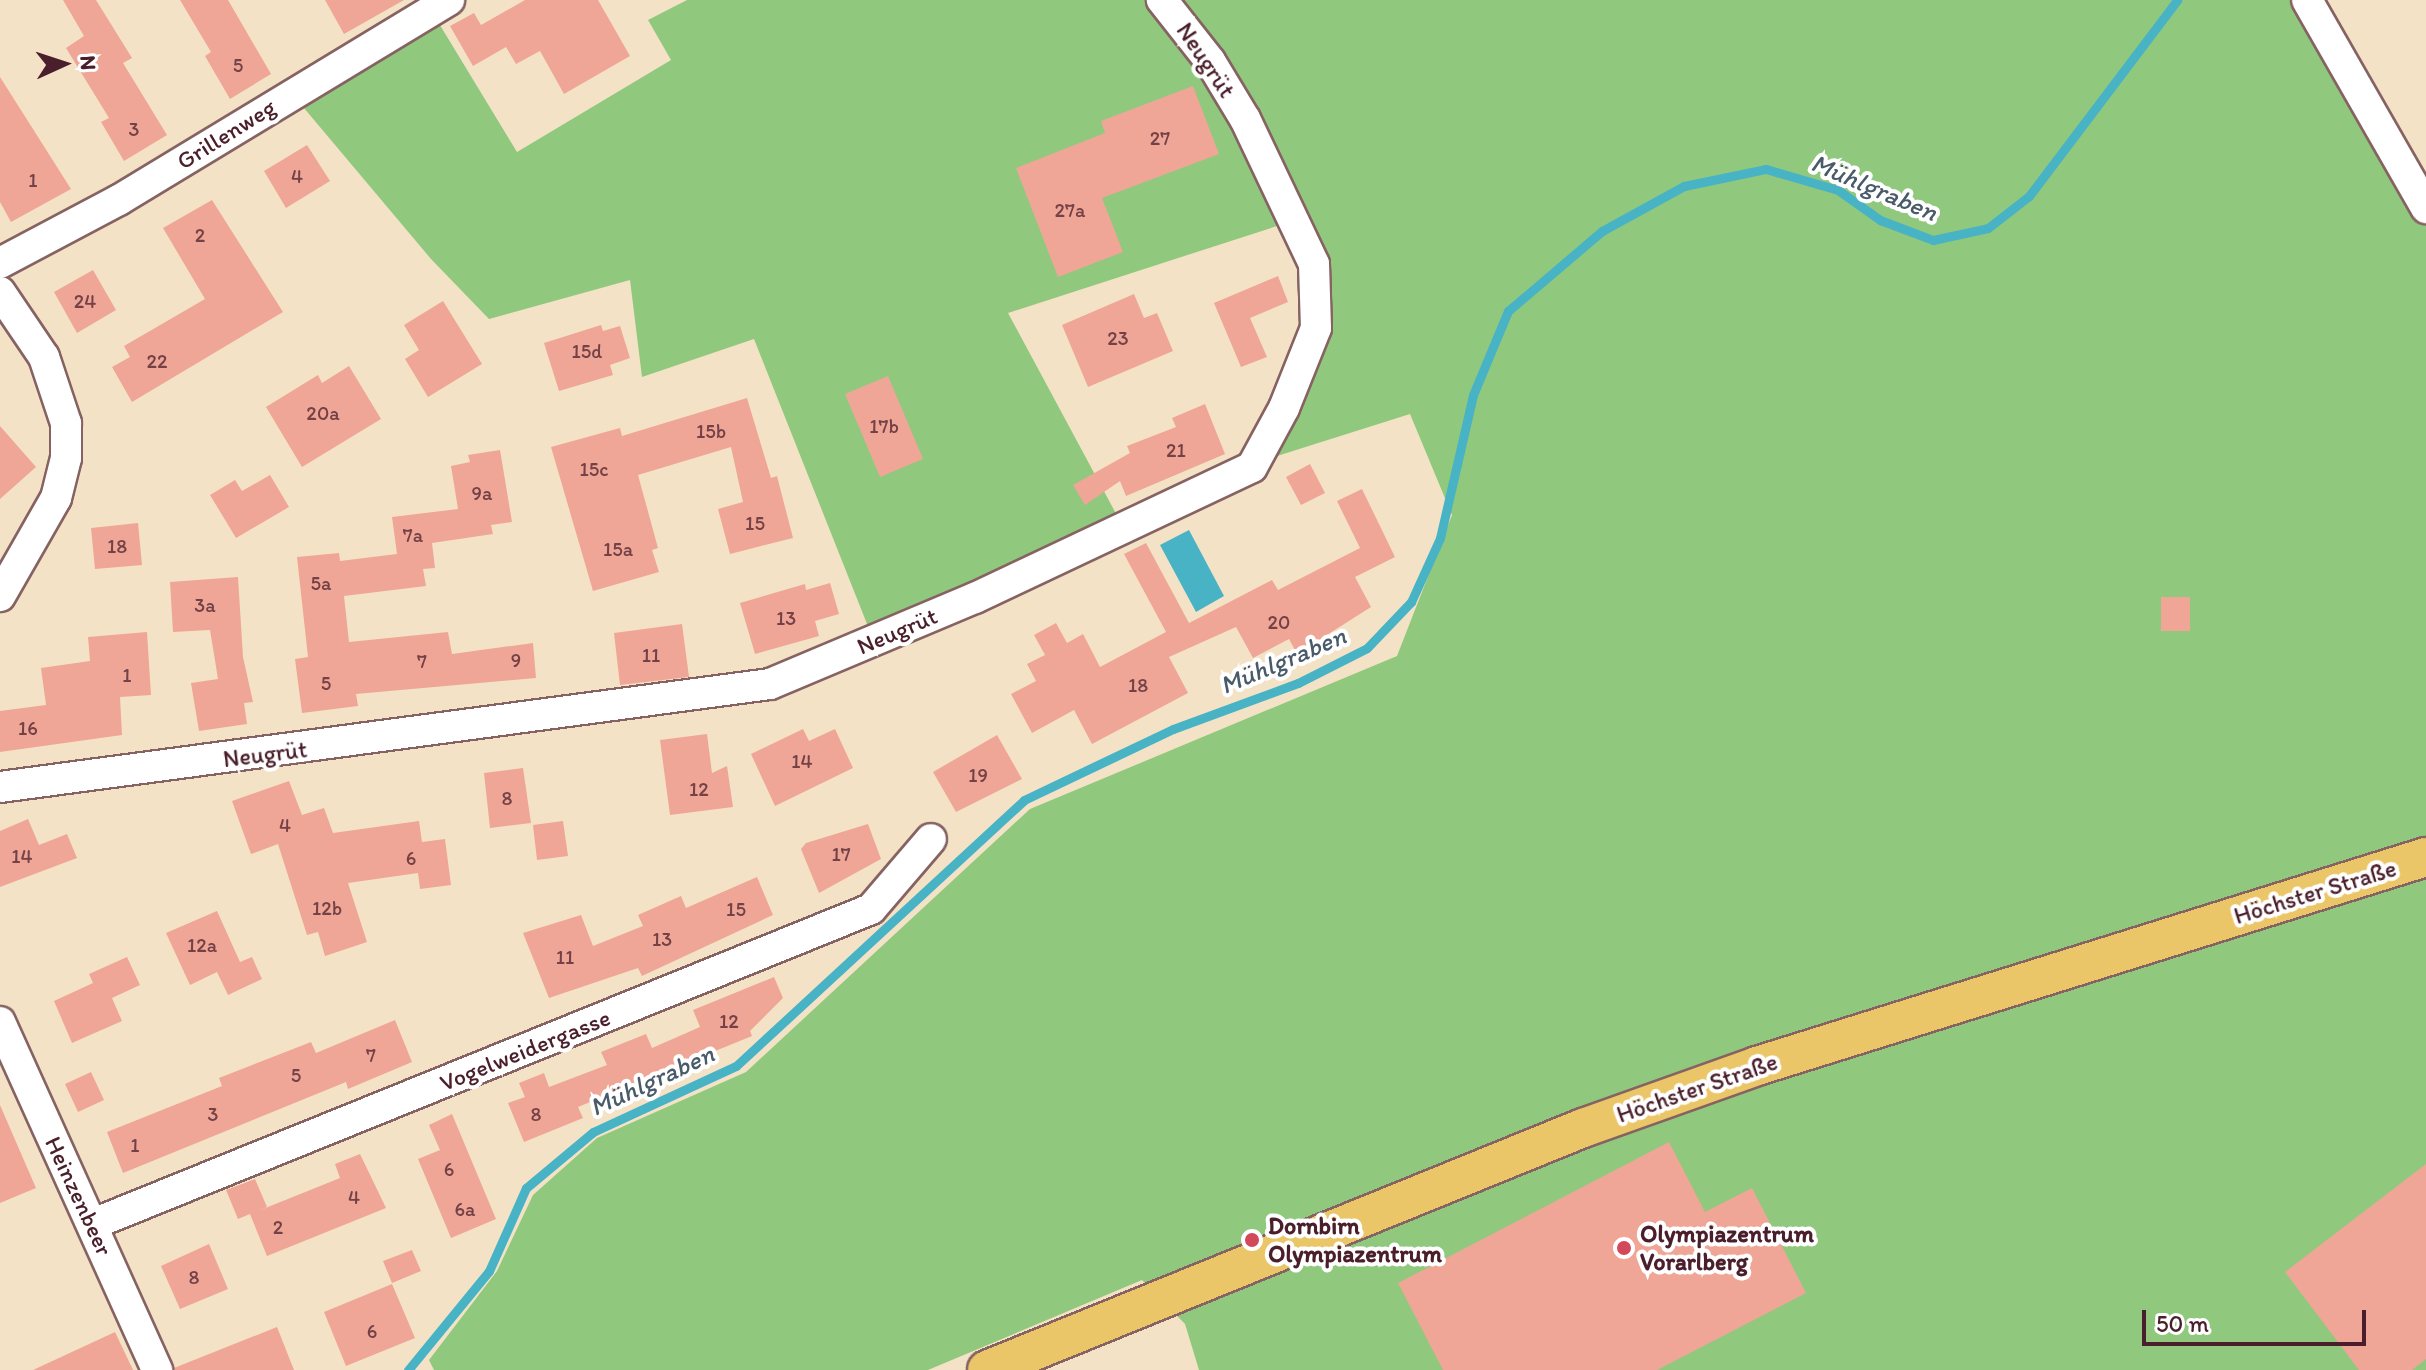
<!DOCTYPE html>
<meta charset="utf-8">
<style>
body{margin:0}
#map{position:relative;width:2426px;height:1370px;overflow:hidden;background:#f4e2c7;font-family:Itim,sans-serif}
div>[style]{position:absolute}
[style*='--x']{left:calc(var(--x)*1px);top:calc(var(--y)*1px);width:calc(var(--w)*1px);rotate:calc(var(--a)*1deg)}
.green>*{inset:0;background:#90c97d}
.water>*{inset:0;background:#47b3c4}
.stream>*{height:9px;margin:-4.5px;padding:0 4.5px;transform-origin:4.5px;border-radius:4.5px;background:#47b3c4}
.building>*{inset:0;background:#efa696}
.roads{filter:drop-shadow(2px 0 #866362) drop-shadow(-2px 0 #866362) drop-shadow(0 2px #866362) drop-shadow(0 -2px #866362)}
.minor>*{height:30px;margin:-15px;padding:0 15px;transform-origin:15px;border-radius:15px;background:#fff}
.major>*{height:38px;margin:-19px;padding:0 19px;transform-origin:19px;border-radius:19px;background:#ebc669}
.dots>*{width:22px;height:22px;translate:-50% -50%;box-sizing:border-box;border:4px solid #fff;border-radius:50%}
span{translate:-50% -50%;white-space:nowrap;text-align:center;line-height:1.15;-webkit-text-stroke:8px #fff;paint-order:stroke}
.number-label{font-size:20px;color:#734146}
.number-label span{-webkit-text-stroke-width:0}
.street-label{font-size:24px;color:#4a1f2b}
.poi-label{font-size:24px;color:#4a1f2b;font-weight:700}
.left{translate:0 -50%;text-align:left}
.water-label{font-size:26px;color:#495a68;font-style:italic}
.north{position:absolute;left:24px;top:24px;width:80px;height:80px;-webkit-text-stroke:6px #fff;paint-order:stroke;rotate:87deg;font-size:22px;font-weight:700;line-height:32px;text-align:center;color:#4a1f2b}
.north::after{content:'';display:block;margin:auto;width:28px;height:36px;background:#4a1f2b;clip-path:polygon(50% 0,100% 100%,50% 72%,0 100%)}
.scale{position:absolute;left:2142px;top:1310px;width:224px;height:36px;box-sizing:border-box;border:4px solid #4a1f2b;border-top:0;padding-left:10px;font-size:24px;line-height:28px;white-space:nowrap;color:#4a1f2b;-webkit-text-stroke:6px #fff;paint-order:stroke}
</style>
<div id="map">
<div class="green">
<div style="clip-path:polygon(687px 0,2316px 0,2426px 195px,2426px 1370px,1199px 1370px,1185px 1324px,1142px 1280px,928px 1370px,434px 1370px,429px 1360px,497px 1271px,533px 1195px,597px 1138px,746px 1072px,1030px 809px,1397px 656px,1452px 515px,1410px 414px,1258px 462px,1319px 328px,1302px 218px,1008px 313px,1120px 521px,871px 634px,754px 339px,642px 377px,630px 280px,489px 319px,431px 259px,293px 95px,432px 12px,517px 152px,671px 60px,648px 20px)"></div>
</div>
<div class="water">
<div style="clip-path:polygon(1189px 530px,1224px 596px,1196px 612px,1160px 545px)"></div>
</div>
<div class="stream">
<div style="--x:408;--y:1370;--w:128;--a:-50.7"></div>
<div style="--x:489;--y:1271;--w:91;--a:-66"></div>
<div style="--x:526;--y:1188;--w:87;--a:-39.9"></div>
<div style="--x:593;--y:1132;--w:157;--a:-24.8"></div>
<div style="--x:736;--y:1066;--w:392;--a:-42.7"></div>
<div style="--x:1024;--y:800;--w:165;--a:-25.5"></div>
<div style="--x:1173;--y:729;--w:133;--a:-20.2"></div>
<div style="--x:1298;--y:683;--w:77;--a:-26.9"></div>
<div style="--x:1367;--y:648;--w:64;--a:-46.3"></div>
<div style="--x:1411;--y:602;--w:70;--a:-65.6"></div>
<div style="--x:1440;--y:538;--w:147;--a:-77"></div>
<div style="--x:1473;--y:395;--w:91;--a:-67.4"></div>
<div style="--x:1508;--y:311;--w:123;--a:-40.4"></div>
<div style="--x:1602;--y:231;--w:94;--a:-28.8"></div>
<div style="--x:1684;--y:186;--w:84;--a:-11.7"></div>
<div style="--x:1766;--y:169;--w:75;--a:16.3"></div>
<div style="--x:1838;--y:190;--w:52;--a:35.5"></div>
<div style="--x:1880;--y:220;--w:57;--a:20.7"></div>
<div style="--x:1933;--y:240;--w:56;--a:-12.3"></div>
<div style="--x:1988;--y:228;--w:52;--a:-38"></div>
<div style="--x:2029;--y:196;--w:246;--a:-52.9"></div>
</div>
<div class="building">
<div style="clip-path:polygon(63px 0,96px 0,132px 58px,123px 63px,167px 135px,124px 161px,101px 122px,109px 118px,66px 48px,84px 36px)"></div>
<div style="clip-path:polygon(180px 0,228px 0,271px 74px,230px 99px,205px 56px,211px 52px)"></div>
<div style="clip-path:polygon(325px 0,404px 0,344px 34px)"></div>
<div style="clip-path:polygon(525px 0,598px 0,630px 56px,564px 94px,540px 51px,516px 64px,506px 47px,473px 66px,450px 26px,474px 13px,481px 25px)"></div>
<div style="clip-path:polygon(0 77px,71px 189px,11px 222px,0 202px)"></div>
<div style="clip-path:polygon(1193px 86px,1219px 154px,1102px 198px,1123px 252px,1058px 277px,1016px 168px,1105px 133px,1101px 121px)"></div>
<div style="clip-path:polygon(307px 145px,330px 181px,286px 208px,264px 171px)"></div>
<div style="clip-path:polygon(212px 200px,283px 312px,132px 402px,112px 367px,130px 357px,124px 346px,205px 299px,163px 228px)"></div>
<div style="clip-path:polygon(93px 270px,116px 310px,77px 333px,54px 292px)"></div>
<div style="clip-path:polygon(1278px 276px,1288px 302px,1250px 318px,1267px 357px,1241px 367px,1214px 303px)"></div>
<div style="clip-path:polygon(1134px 294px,1144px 318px,1157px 313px,1173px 351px,1088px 387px,1062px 325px)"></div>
<div style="clip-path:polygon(443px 301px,482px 364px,428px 397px,405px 359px,419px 350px,404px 325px)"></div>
<div style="clip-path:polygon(601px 325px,603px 331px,620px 326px,630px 358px,610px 365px,613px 375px,559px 391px,544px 343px)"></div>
<div style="clip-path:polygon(349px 366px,381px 419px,302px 467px,266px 407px,318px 375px,322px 383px)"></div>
<div style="clip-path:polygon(888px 376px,923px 459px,880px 477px,845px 394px)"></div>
<div style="clip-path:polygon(747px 398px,771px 478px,777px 476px,793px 538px,730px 554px,718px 509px,743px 502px,731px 447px,638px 475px,658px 548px,652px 550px,659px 572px,593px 591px,551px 447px,620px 428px,622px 436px)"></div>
<div style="clip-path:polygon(1205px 404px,1225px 454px,1126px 496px,1120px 481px,1085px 505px,1073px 485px,1130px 453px,1127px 446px,1176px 427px,1172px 418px)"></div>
<div style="clip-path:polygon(0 426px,36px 467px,0 499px)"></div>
<div style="clip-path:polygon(500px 450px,512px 522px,491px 525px,493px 534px,432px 543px,435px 568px,423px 569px,426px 586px,344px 596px,349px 642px,448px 632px,452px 654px,533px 643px,536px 678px,356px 694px,358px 706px,302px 713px,295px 659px,308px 657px,297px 557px,339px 553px,340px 561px,397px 554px,392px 517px,458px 509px,451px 466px,470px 462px,468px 455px)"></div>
<div style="clip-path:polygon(1310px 464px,1325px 493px,1301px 505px,1286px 477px)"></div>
<div style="clip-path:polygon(270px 475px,289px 507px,236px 538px,210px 495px,235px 480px,242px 491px)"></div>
<div style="clip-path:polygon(1362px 489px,1395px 557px,1355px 577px,1371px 607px,1297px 654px,1289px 639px,1253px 658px,1236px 627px,1169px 657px,1188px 693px,1092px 744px,1074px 710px,1032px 733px,1011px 694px,1036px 681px,1027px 664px,1045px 655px,1034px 635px,1056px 623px,1067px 643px,1083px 634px,1100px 667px,1166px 632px,1124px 554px,1146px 543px,1189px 623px,1272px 580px,1278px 590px,1360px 548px,1337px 501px)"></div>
<div style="clip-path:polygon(138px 523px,142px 565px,95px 569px,91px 528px)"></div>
<div style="clip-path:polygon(238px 577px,243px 657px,253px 702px,244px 703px,247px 724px,199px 731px,191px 683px,218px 679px,210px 630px,173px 632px,170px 582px)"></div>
<div style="clip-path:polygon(830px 583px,839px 614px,815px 621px,819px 636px,755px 654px,740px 603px,805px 584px,806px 590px)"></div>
<div style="clip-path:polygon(2161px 597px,2190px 597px,2190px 631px,2161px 631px)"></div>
<div style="clip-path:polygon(682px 624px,689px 677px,620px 685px,614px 633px)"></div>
<div style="clip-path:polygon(147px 632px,151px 695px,120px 697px,122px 735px,0 752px,0 711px,46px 705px,41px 668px,90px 661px,88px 637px)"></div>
<div style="clip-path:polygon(803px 729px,809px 741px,835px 729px,853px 768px,775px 806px,751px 754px)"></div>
<div style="clip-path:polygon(707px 734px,712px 773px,727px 766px,733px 807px,670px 815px,660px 740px)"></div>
<div style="clip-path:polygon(997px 735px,1022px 779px,956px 812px,933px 772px)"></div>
<div style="clip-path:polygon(523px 768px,531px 823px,490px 828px,484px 773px)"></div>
<div style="clip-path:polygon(289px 781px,302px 815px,324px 808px,333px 833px,419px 821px,422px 842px,445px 839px,451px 885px,420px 889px,418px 873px,348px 883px,367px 942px,325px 956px,318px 932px,307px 935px,278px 844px,251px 854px,232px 801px)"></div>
<div style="clip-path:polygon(28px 819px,39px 845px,67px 834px,77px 858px,0 887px,0 831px)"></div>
<div style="clip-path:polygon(563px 821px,568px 856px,537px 860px,533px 825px)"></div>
<div style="clip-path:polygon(868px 824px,881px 859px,819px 893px,801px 849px,806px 843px)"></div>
<div style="clip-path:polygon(757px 877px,773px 915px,642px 976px,638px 968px,549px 998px,523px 933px,581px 915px,593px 946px,643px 926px,638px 915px,681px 896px,686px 908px)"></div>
<div style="clip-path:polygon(217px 911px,240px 962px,252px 957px,262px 979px,228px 995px,217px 972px,190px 985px,166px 933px)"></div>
<div style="clip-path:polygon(127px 957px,140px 985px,112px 998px,122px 1021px,72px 1043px,54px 1001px,93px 983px,89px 974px)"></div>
<div style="clip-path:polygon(774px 977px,783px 998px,750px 1031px,752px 1036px,578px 1107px,583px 1118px,524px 1142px,508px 1103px,525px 1097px,519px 1083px,544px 1073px,549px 1087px,607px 1065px,601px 1052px,646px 1034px,652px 1048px,700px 1027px,693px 1010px)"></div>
<div style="clip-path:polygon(395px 1020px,412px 1062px,348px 1089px,346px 1082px,123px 1173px,107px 1132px,222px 1086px,219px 1078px,311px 1042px,316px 1053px)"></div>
<div style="clip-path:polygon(91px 1072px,104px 1100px,78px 1112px,65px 1084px)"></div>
<div style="clip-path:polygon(0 1105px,36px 1188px,0 1203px)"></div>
<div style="clip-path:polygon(452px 1114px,496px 1219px,451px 1238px,418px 1159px,440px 1150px,429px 1125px)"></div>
<div style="clip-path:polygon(1669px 1142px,1705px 1212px,1752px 1188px,1806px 1293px,1657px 1370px,1443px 1370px,1398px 1283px)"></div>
<div style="clip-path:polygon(360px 1154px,386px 1208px,267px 1256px,250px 1214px,238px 1219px,226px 1190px,255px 1179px,267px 1207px,258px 1211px,340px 1178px,335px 1164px)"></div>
<div style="clip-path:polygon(2426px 1164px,2426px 1359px,2412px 1370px,2359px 1370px,2285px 1272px)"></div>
<div style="clip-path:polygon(209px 1244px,228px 1289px,180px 1309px,161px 1266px)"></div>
<div style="clip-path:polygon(412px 1250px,421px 1271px,392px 1283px,383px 1261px)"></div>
<div style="clip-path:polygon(392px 1284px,415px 1338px,346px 1366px,324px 1312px)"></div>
<div style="clip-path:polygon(277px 1327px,294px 1370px,175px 1370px,174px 1368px)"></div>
<div style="clip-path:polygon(115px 1332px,133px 1370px,33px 1370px)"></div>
</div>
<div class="roads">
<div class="minor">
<div style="--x:2307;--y:0;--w:240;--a:60.2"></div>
<div style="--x:0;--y:263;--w:135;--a:-27.9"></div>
<div style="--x:119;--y:200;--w:386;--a:-31.2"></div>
<div style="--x:0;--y:292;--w:78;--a:55.9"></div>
<div style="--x:44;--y:357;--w:70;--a:71.6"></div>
<div style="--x:66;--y:423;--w:35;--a:90"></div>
<div style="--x:66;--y:458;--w:41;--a:104"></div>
<div style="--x:56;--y:498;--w:113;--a:119.7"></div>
<div style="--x:0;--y:787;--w:777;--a:-7.62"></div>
<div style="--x:770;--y:684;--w:222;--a:-22.8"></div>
<div style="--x:975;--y:598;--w:306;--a:-25.3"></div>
<div style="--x:1252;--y:467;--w:67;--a:-61.5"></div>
<div style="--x:1284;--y:408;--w:86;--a:-68.2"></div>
<div style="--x:1316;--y:328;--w:64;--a:-91.8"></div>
<div style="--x:1314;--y:264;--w:161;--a:-115.4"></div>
<div style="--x:1245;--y:119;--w:68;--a:-121.1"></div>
<div style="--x:1210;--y:61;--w:78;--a:-128.2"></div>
<div style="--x:0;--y:1022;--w:382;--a:65.7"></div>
<div style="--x:93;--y:1224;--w:839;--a:-22.04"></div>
<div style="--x:871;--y:909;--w:92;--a:-49.4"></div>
</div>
<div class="major">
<div style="--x:987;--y:1370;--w:643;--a:-22.1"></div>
<div style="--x:1583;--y:1128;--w:185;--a:-19.6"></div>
<div style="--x:1757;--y:1066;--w:701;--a:-17.35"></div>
</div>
</div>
<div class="dots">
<div style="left:1252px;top:1240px;background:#d1495b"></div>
<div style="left:1624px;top:1248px;background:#d1495b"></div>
</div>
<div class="number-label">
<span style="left:238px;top:65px">5</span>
<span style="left:134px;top:129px">3</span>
<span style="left:1160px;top:138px">27</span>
<span style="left:297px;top:176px">4</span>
<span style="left:33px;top:180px">1</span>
<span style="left:1070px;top:210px">27a</span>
<span style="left:200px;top:235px">2</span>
<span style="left:85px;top:301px">24</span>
<span style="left:1118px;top:338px">23</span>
<span style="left:587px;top:351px">15d</span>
<span style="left:157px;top:361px">22</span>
<span style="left:323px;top:413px">20a</span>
<span style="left:884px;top:426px">17b</span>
<span style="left:711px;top:431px">15b</span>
<span style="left:1176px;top:450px">21</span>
<span style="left:594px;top:469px">15c</span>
<span style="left:482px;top:493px">9a</span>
<span style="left:755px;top:523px">15</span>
<span style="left:413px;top:535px">7a</span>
<span style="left:117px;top:546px">18</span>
<span style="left:618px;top:549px">15a</span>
<span style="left:321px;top:583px">5a</span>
<span style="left:205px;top:605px">3a</span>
<span style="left:786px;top:618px">13</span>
<span style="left:1279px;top:622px">20</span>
<span style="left:651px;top:655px">11</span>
<span style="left:516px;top:660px">9</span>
<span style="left:422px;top:661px">7</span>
<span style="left:127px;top:675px">1</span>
<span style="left:326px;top:683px">5</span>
<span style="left:1138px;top:685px">18</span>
<span style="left:28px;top:728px">16</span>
<span style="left:802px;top:761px">14</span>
<span style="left:978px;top:775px">19</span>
<span style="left:699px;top:789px">12</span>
<span style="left:507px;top:798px">8</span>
<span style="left:285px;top:825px">4</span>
<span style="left:841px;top:854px">17</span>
<span style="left:22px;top:856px">14</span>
<span style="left:411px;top:858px">6</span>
<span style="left:327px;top:908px">12b</span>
<span style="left:736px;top:909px">15</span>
<span style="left:662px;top:939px">13</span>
<span style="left:202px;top:945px">12a</span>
<span style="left:565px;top:957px">11</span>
<span style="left:729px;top:1021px">12</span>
<span style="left:371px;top:1055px">7</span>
<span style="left:296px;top:1075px">5</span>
<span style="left:213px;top:1114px">3</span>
<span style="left:536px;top:1114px">8</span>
<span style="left:135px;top:1145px">1</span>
<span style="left:449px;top:1169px">6</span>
<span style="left:354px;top:1197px">4</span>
<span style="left:465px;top:1209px">6a</span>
<span style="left:278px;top:1227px">2</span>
<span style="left:194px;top:1277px">8</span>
<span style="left:372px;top:1331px">6</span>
</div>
<div class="street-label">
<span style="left:1206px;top:60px;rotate:56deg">Neugrüt</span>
<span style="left:226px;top:134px;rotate:-32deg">Grillenweg</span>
<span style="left:897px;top:631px;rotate:-23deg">Neugrüt</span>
<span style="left:265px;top:754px;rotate:-7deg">Neugrüt</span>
<span style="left:2315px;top:892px;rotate:-17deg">Höchster Straße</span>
<span style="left:525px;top:1050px;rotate:-22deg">Vogelweidergasse</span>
<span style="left:1697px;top:1088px;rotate:-19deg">Höchster Straße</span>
<span style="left:79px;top:1196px;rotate:65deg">Heinzenbeer</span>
</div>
<div class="poi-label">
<span class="left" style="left:1268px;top:1240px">Dornbirn<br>Olympiazentrum</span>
<span class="left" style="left:1640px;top:1248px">Olympiazentrum<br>Vorarlberg</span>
</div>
<div class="water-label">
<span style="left:1874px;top:188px;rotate:23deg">Mühlgraben</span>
<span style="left:1283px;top:661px;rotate:-23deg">Mühlgraben</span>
<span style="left:652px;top:1081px;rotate:-25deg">Mühlgraben</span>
</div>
<div class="north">N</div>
<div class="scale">50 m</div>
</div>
